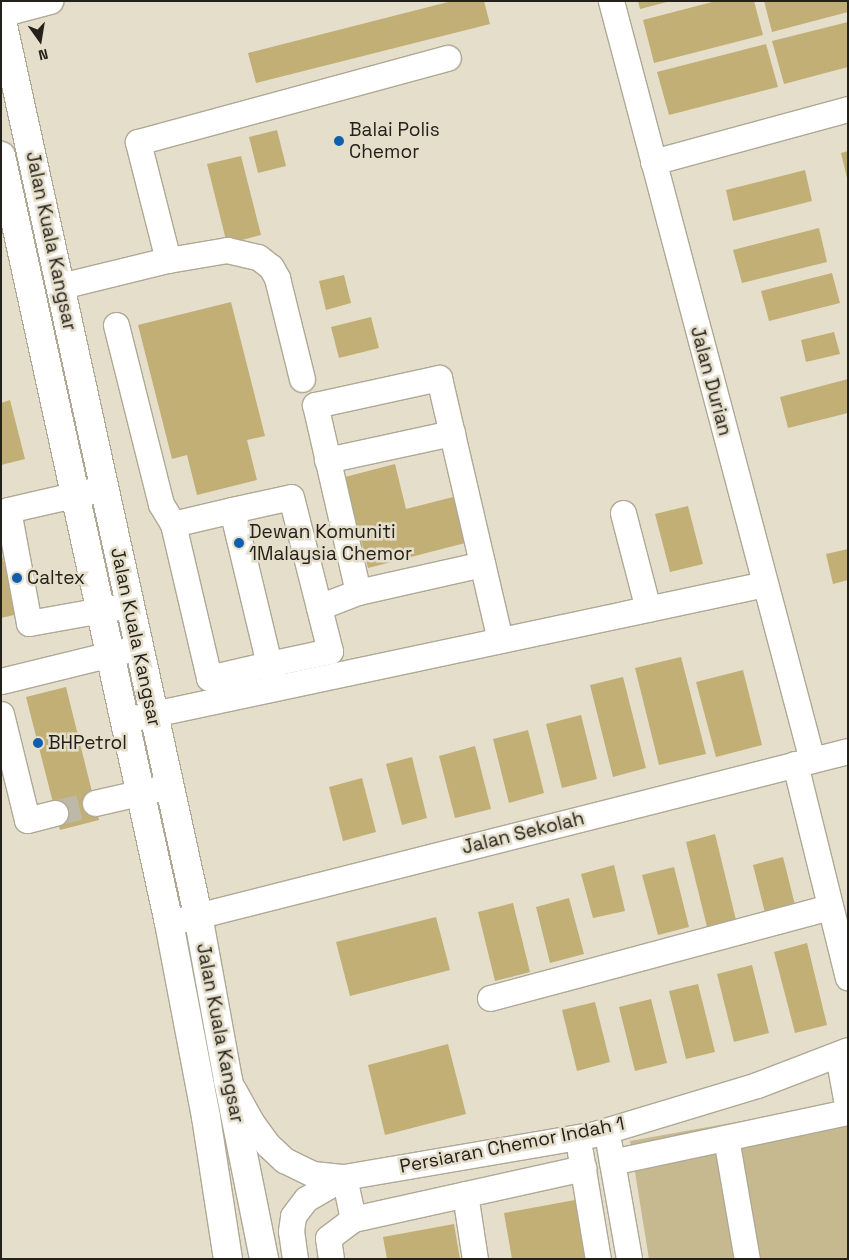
<!DOCTYPE html>
<style>
body{margin:0}
#map{position:relative;width:849px;height:1260px;overflow:hidden;background:#e5decb;font-family:"Space Grotesk",sans-serif}
div>[style]{position:absolute}
[style*='--x']{left:calc(var(--x)*1px);top:calc(var(--y)*1px);width:calc(var(--w)*1px);rotate:calc(var(--a)*1deg)}
.green>*{inset:0;background:#c6b88f}
.building>*{inset:0;background:#c2af75}
.minor-tunnel>*{height:25px;margin-top:-12.5px;transform-origin:0;background:repeating-linear-gradient(90deg,#beb8a8 0 25px,transparent 0 37px)}
.roads{filter:drop-shadow(1px 0 #aea895) drop-shadow(-1px 0 #aea895) drop-shadow(0 1px #aea895) drop-shadow(0 -1px #aea895)}
.minor>*{height:25px;margin:-12.5px;padding:0 12.5px;transform-origin:12.5px;border-radius:12.5px;background:#fff}
.highway>*{height:28px;margin:-14px;padding:0 14px;transform-origin:14px;border-radius:14px;background:#fff}
.dots>*{width:14px;height:14px;translate:-50% -50%;box-sizing:border-box;border:2px solid #e5decb;border-radius:50%}
span{translate:-50% -50%;white-space:nowrap;text-align:center;line-height:1.15;-webkit-text-stroke:5px #e5decb;paint-order:stroke}
.poi-label{font-size:19px;color:#24211a}
.left{translate:0 -50%;text-align:left}
.street-label{font-size:19px;color:#24211a}
.frame{position:absolute;inset:0;border:2px solid #24211a;pointer-events:none}
.north{position:absolute;left:15px;top:15px;width:50px;height:50px;-webkit-text-stroke:4px #e5decb;paint-order:stroke;rotate:167deg;font-size:14px;font-weight:700;line-height:20px;text-align:center;color:#24211a}
.north::after{content:'';display:block;margin:auto;width:18px;height:22px;background:#24211a;clip-path:polygon(50% 0,100% 100%,50% 72%,0 100%)}
</style>
<div id="map">
<div class="green">
<div style="clip-path:polygon(848px 1102px,848px 1259px,649px 1259px,630px 1141px)"></div>
</div>
<div class="building">
<div style="clip-path:polygon(452px 1px,484px 1px,490px 24px,256px 83px,248px 53px)"></div>
<div style="clip-path:polygon(638px 1px,667px 1px,667px 2px,640px 9px)"></div>
<div style="clip-path:polygon(716px 1px,754px 1px,763px 35px,654px 63px,643px 20px)"></div>
<div style="clip-path:polygon(764px 1px,848px 1px,848px 12px,772px 32px)"></div>
<div style="clip-path:polygon(848px 22px,848px 67px,784px 84px,772px 41px)"></div>
<div style="clip-path:polygon(766px 44px,778px 87px,669px 115px,657px 72px)"></div>
<div style="clip-path:polygon(277px 130px,286px 166px,258px 173px,249px 137px)"></div>
<div style="clip-path:polygon(848px 151px,848px 178px,847px 178px,841px 153px)"></div>
<div style="clip-path:polygon(241px 156px,261px 235px,227px 244px,207px 164px)"></div>
<div style="clip-path:polygon(805px 170px,812px 201px,733px 221px,726px 190px)"></div>
<div style="clip-path:polygon(819px 228px,827px 262px,742px 283px,733px 250px)"></div>
<div style="clip-path:polygon(832px 273px,840px 303px,769px 321px,761px 291px)"></div>
<div style="clip-path:polygon(344px 275px,351px 303px,326px 310px,319px 281px)"></div>
<div style="clip-path:polygon(231px 302px,265px 436px,247px 440px,257px 480px,197px 495px,187px 455px,172px 459px,138px 325px)"></div>
<div style="clip-path:polygon(371px 317px,379px 348px,339px 358px,331px 327px)"></div>
<div style="clip-path:polygon(834px 332px,840px 354px,806px 362px,801px 340px)"></div>
<div style="clip-path:polygon(848px 379px,848px 413px,788px 428px,780px 397px)"></div>
<div style="clip-path:polygon(10px 400px,25px 459px,1px 465px,1px 403px)"></div>
<div style="clip-path:polygon(395px 464px,406px 509px,461px 495px,473px 541px,368px 568px,345px 477px)"></div>
<div style="clip-path:polygon(688px 506px,703px 564px,670px 572px,655px 514px)"></div>
<div style="clip-path:polygon(848px 549px,848px 580px,833px 584px,826px 554px)"></div>
<div style="clip-path:polygon(1px 552px,18px 614px,1px 618px)"></div>
<div style="clip-path:polygon(681px 657px,706px 754px,659px 765px,635px 668px)"></div>
<div style="clip-path:polygon(743px 670px,762px 745px,716px 757px,696px 682px)"></div>
<div style="clip-path:polygon(623px 677px,646px 768px,613px 777px,590px 685px)"></div>
<div style="clip-path:polygon(66px 687px,99px 820px,60px 830px,26px 697px)"></div>
<div style="clip-path:polygon(581px 715px,597px 779px,562px 788px,546px 724px)"></div>
<div style="clip-path:polygon(528px 730px,544px 793px,509px 803px,493px 739px)"></div>
<div style="clip-path:polygon(475px 746px,491px 809px,455px 818px,439px 756px)"></div>
<div style="clip-path:polygon(412px 757px,427px 818px,402px 825px,386px 764px)"></div>
<div style="clip-path:polygon(362px 778px,376px 832px,343px 841px,329px 787px)"></div>
<div style="clip-path:polygon(715px 834px,737px 924px,708px 931px,686px 842px)"></div>
<div style="clip-path:polygon(783px 857px,796px 909px,766px 917px,753px 865px)"></div>
<div style="clip-path:polygon(614px 865px,625px 911px,593px 918px,581px 874px)"></div>
<div style="clip-path:polygon(674px 867px,689px 927px,658px 935px,642px 875px)"></div>
<div style="clip-path:polygon(569px 898px,584px 954px,550px 963px,536px 907px)"></div>
<div style="clip-path:polygon(513px 903px,530px 972px,495px 981px,478px 912px)"></div>
<div style="clip-path:polygon(436px 917px,450px 970px,350px 996px,336px 942px)"></div>
<div style="clip-path:polygon(807px 943px,827px 1025px,795px 1033px,774px 952px)"></div>
<div style="clip-path:polygon(752px 965px,769px 1033px,734px 1042px,717px 974px)"></div>
<div style="clip-path:polygon(698px 984px,715px 1052px,686px 1059px,669px 991px)"></div>
<div style="clip-path:polygon(651px 999px,667px 1063px,635px 1071px,619px 1007px)"></div>
<div style="clip-path:polygon(595px 1002px,610px 1062px,577px 1071px,562px 1010px)"></div>
<div style="clip-path:polygon(448px 1044px,466px 1114px,385px 1135px,368px 1065px)"></div>
<div style="clip-path:polygon(575px 1200px,585px 1259px,512px 1259px,504px 1213px)"></div>
<div style="clip-path:polygon(454px 1224px,460px 1259px,387px 1259px,383px 1237px)"></div>
</div>
<div class="minor-tunnel">
<div style="--x:55;--y:813;--w:41;--a:-14"></div>
</div>
<div class="roads">
<div class="minor">
<div style="--x:611;--y:1;--w:785;--a:75.17"></div>
<div style="--x:1;--y:14;--w:51;--a:-14.9"></div>
<div style="--x:653;--y:162;--w:202;--a:-15.2"></div>
<div style="--x:168;--y:260;--w:60;--a:-9.6"></div>
<div style="--x:227;--y:250;--w:32;--a:13"></div>
<div style="--x:258;--y:257;--w:16;--a:38"></div>
<div style="--x:271;--y:267;--w:13;--a:61"></div>
<div style="--x:277;--y:278;--w:104;--a:76.1"></div>
<div style="--x:61;--y:286;--w:110;--a:-13.7"></div>
<div style="--x:168;--y:260;--w:122;--a:-104.3"></div>
<div style="--x:138;--y:142;--w:321;--a:-15.2"></div>
<div style="--x:116;--y:325;--w:185;--a:75.9"></div>
<div style="--x:161;--y:504;--w:23;--a:59"></div>
<div style="--x:173;--y:524;--w:158;--a:76.8"></div>
<div style="--x:209;--y:678;--w:62;--a:-13.1"></div>
<div style="--x:269;--y:664;--w:16;--a:75"></div>
<div style="--x:327;--y:460;--w:128;--a:-12.2"></div>
<div style="--x:104;--y:488;--w:98;--a:167.1"></div>
<div style="--x:8;--y:510;--w:115;--a:79.5"></div>
<div style="--x:29;--y:623;--w:102;--a:-10.2"></div>
<div style="--x:623;--y:513;--w:99;--a:75.4"></div>
<div style="--x:173;--y:524;--w:61;--a:-13.3"></div>
<div style="--x:232;--y:510;--w:60;--a:-12.4"></div>
<div style="--x:291;--y:497;--w:159;--a:75.8"></div>
<div style="--x:330;--y:651;--w:62;--a:168"></div>
<div style="--x:269;--y:664;--w:158;--a:-103.5"></div>
<div style="--x:358;--y:592;--w:192;--a:-102.9"></div>
<div style="--x:315;--y:405;--w:127;--a:-12.3"></div>
<div style="--x:439;--y:378;--w:269;--a:76.9"></div>
<div style="--x:319;--y:607;--w:42;--a:-21"></div>
<div style="--x:358;--y:592;--w:127;--a:-12.7"></div>
<div style="--x:1;--y:681;--w:142;--a:-13.8"></div>
<div style="--x:1;--y:714;--w:109;--a:76.2"></div>
<div style="--x:27;--y:820;--w:29;--a:-14"></div>
<div style="--x:125;--y:720;--w:654;--a:-12"></div>
<div style="--x:795;--y:764;--w:220;--a:76.1"></div>
<div style="--x:95;--y:803;--w:76;--a:-12.9"></div>
<div style="--x:169;--y:923;--w:700;--a:-14.21"></div>
<div style="--x:490;--y:998;--w:352;--a:-15"></div>
<div style="--x:838;--y:1055;--w:56;--a:79.7"></div>
<div style="--x:233;--y:1089;--w:39;--a:61"></div>
<div style="--x:252;--y:1123;--w:27;--a:54"></div>
<div style="--x:268;--y:1145;--w:22;--a:43"></div>
<div style="--x:284;--y:1160;--w:32;--a:26"></div>
<div style="--x:313;--y:1174;--w:31;--a:6"></div>
<div style="--x:344;--y:1177;--w:255;--a:-9.7"></div>
<div style="--x:595;--y:1134;--w:169;--a:-16.8"></div>
<div style="--x:757;--y:1085;--w:97;--a:-21"></div>
<div style="--x:726;--y:1138;--w:123;--a:80.2"></div>
<div style="--x:609;--y:1145;--w:116;--a:80"></div>
<div style="--x:580;--y:1152;--w:109;--a:80.5"></div>
<div style="--x:612;--y:1162;--w:241;--a:-12"></div>
<div style="--x:344;--y:1177;--w:43;--a:77.9"></div>
<div style="--x:465;--y:1194;--w:66;--a:81.3"></div>
<div style="--x:295;--y:1259;--w:28;--a:-98"></div>
<div style="--x:291;--y:1231;--w:15;--a:-82"></div>
<div style="--x:293;--y:1216;--w:21;--a:-53"></div>
<div style="--x:306;--y:1199;--w:44;--a:-30.1"></div>
<div style="--x:331;--y:1259;--w:21;--a:-98"></div>
<div style="--x:328;--y:1238;--w:31;--a:-37"></div>
<div style="--x:353;--y:1219;--w:236;--a:-12.5"></div>
</div>
<div class="highway">
<div style="--x:1;--y:16;--w:920;--a:77.64"></div>
<div style="--x:198;--y:915;--w:168;--a:79.7"></div>
<div style="--x:228;--y:1080;--w:183;--a:78.6"></div>
<div style="--x:1;--y:156;--w:785;--a:77.65"></div>
<div style="--x:169;--y:923;--w:197;--a:79.2"></div>
<div style="--x:206;--y:1117;--w:144;--a:81.2"></div>
</div>
</div>
<div class="dots">
<div style="left:339px;top:141px;background:#0f5fae"></div>
<div style="left:239px;top:543px;background:#0f5fae"></div>
<div style="left:17px;top:578px;background:#0f5fae"></div>
<div style="left:38px;top:743px;background:#0f5fae"></div>
</div>
<div class="poi-label">
<span class="left" style="left:349px;top:141px">Balai Polis<br>Chemor</span>
<span class="left" style="left:249px;top:543px">Dewan Komuniti<br>1Malaysia Chemor</span>
<span class="left" style="left:27px;top:578px">Caltex</span>
<span class="left" style="left:48px;top:743px">BHPetrol</span>
</div>
<div class="street-label">
<span style="left:51px;top:241px;rotate:78deg">Jalan Kuala Kangsar</span>
<span style="left:711px;top:381px;rotate:75deg">Jalan Durian</span>
<span style="left:136px;top:637px;rotate:78deg">Jalan Kuala Kangsar</span>
<span style="left:523px;top:833px;rotate:-14deg">Jalan Sekolah</span>
<span style="left:220px;top:1033px;rotate:79deg">Jalan Kuala Kangsar</span>
<span style="left:512px;top:1145px;rotate:-11deg">Persiaran Chemor Indah 1</span>
</div>
<div class="frame"></div>
<div class="north">N</div>
</div>
